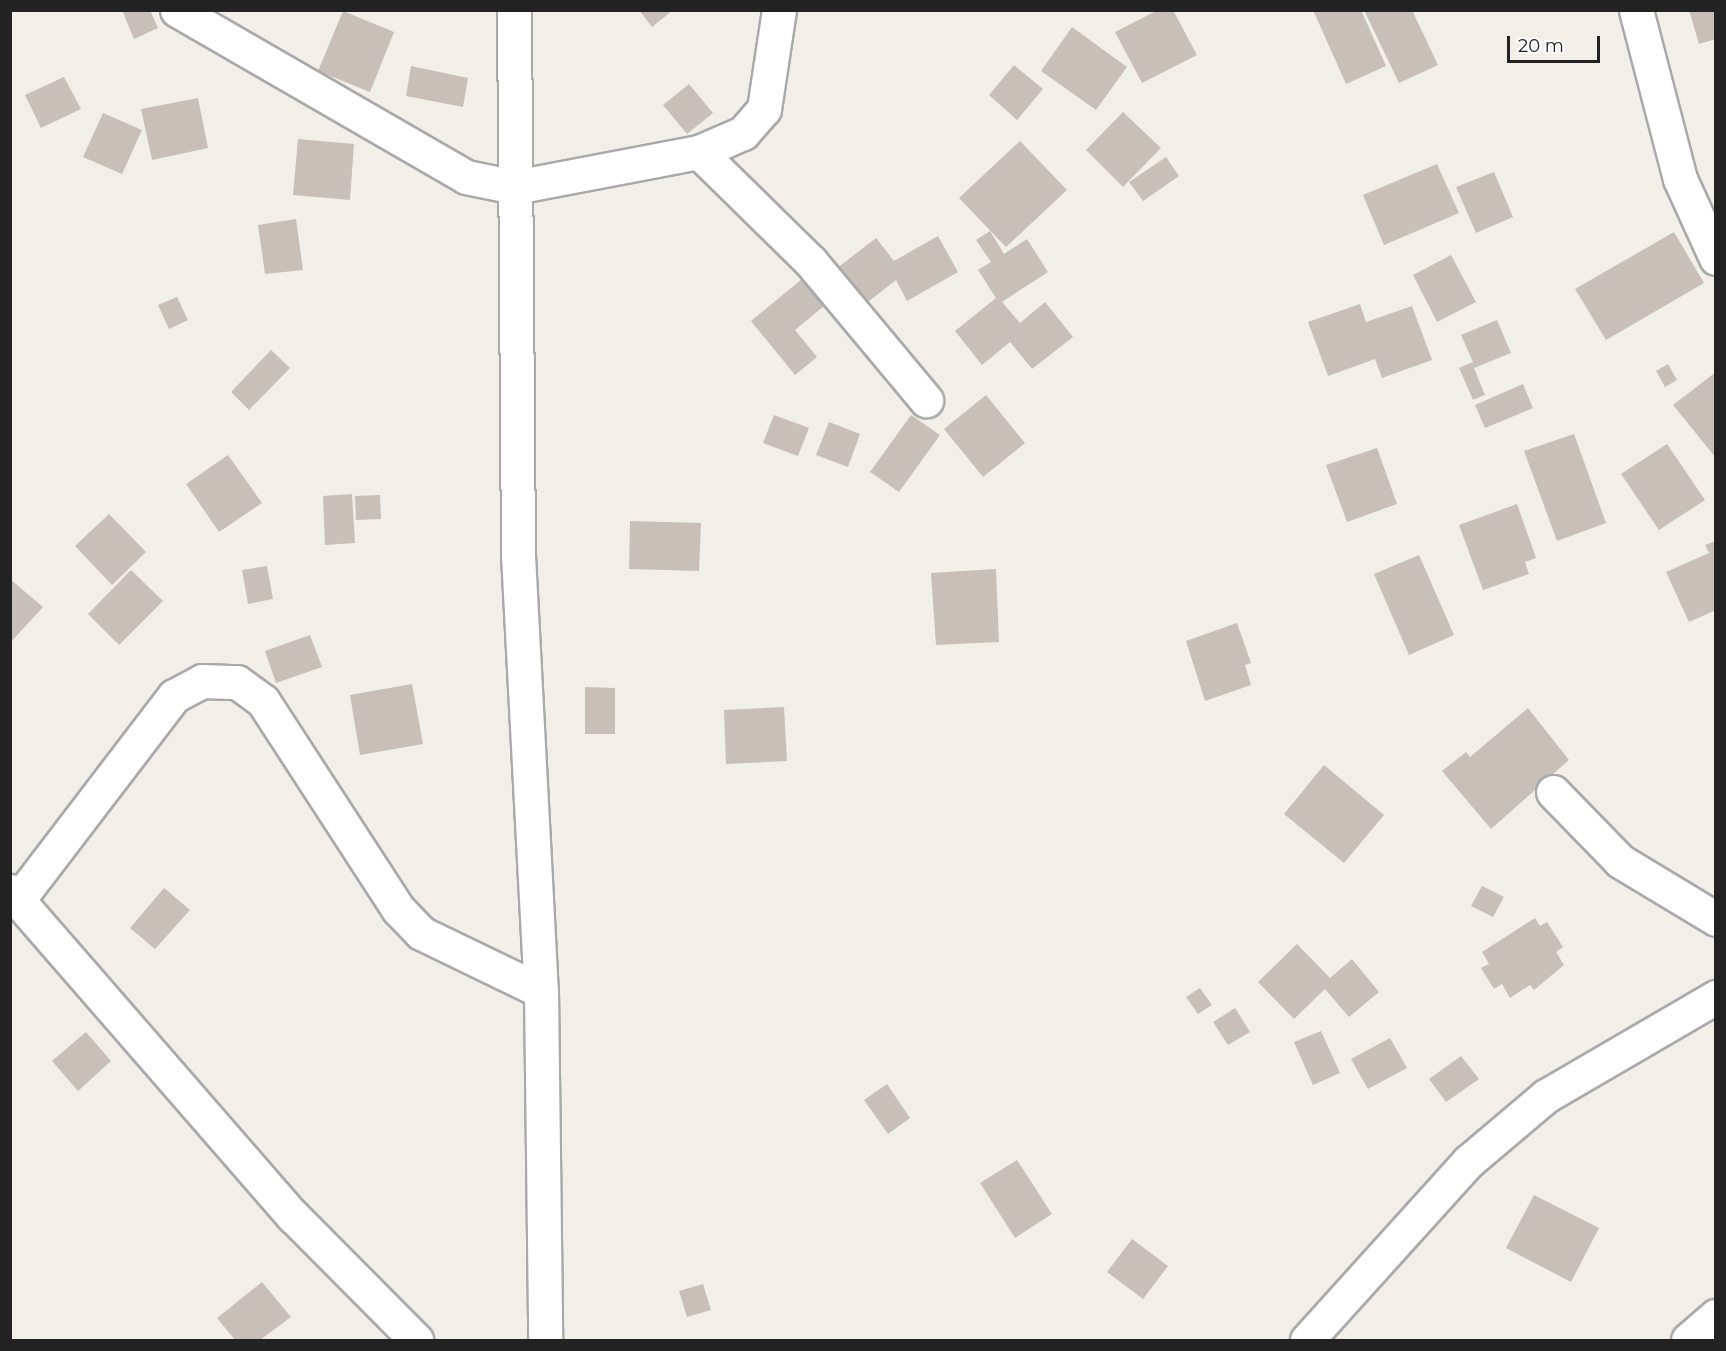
<!DOCTYPE html>
<style>
body{margin:0}
#map{position:relative;width:1726px;height:1351px;overflow:hidden;background:#f2efe9;font-family:Montserrat,sans-serif}
div>[style]{position:absolute}
[style*='--x']{left:calc(var(--x)*1px);top:calc(var(--y)*1px);width:calc(var(--w)*1px);rotate:calc(var(--a)*1deg)}
.building>*{inset:0;background:#c7bfb8}
.roads{filter:drop-shadow(2px 0 #a9a9a9) drop-shadow(-2px 0 #a9a9a9) drop-shadow(0 2px #a9a9a9) drop-shadow(0 -2px #a9a9a9)}
.minor>*{height:33px;margin:-16.5px;padding:0 16.5px;transform-origin:16.5px;border-radius:16.5px;background:#fff}
span{translate:-50% -50%;white-space:nowrap;text-align:center;line-height:1.15;-webkit-text-stroke:4.5px #fff;paint-order:stroke}
.frame{position:absolute;inset:0;border:12px solid #222;pointer-events:none}
.scale{position:absolute;left:1507px;top:36px;width:93px;height:27px;box-sizing:border-box;border:3px solid #222;border-top:0;padding-left:8px;font-size:18px;line-height:21px;white-space:nowrap;color:#222;-webkit-text-stroke:4px #fff;paint-order:stroke}
</style>
<div id="map">
<div class="building">
<div style="clip-path:polygon(122px 10px,150px 10px,158px 28px,134px 39px)"></div>
<div style="clip-path:polygon(639px 10px,673px 10px,652px 27px)"></div>
<div style="clip-path:polygon(1158px 10px,1173px 10px,1197px 55px,1142px 83px,1115px 32px)"></div>
<div style="clip-path:polygon(1313px 10px,1361px 10px,1386px 66px,1346px 84px)"></div>
<div style="clip-path:polygon(1364px 10px,1412px 10px,1438px 65px,1399px 83px)"></div>
<div style="clip-path:polygon(1689px 10px,1716px 10px,1716px 39px,1699px 44px)"></div>
<div style="clip-path:polygon(343px 11px,394px 32px,370px 92px,318px 71px)"></div>
<div style="clip-path:polygon(1072px 27px,1127px 67px,1096px 110px,1041px 71px)"></div>
<div style="clip-path:polygon(1014px 65px,1043px 89px,1017px 120px,989px 95px)"></div>
<div style="clip-path:polygon(411px 66px,468px 78px,463px 107px,406px 96px)"></div>
<div style="clip-path:polygon(64px 77px,81px 109px,41px 128px,25px 95px)"></div>
<div style="clip-path:polygon(689px 84px,713px 113px,687px 134px,663px 105px)"></div>
<div style="clip-path:polygon(198px 98px,208px 148px,152px 160px,141px 109px)"></div>
<div style="clip-path:polygon(1123px 112px,1161px 148px,1123px 187px,1086px 150px)"></div>
<div style="clip-path:polygon(103px 113px,142px 130px,122px 174px,83px 157px)"></div>
<div style="clip-path:polygon(298px 139px,354px 144px,350px 200px,293px 195px)"></div>
<div style="clip-path:polygon(1020px 141px,1067px 190px,1006px 247px,959px 198px)"></div>
<div style="clip-path:polygon(1166px 157px,1179px 176px,1143px 201px,1129px 182px)"></div>
<div style="clip-path:polygon(1437px 164px,1459px 213px,1384px 245px,1363px 195px)"></div>
<div style="clip-path:polygon(1494px 172px,1513px 217px,1476px 233px,1456px 187px)"></div>
<div style="clip-path:polygon(296px 219px,303px 270px,265px 274px,258px 225px)"></div>
<div style="clip-path:polygon(990px 231px,1004px 254px,1027px 239px,1048px 272px,1002px 302px,1020px 323px,1045px 302px,1073px 337px,1032px 369px,1010px 342px,982px 365px,955px 331px,996px 298px,978px 270px,991px 262px,976px 240px)"></div>
<div style="clip-path:polygon(1674px 232px,1704px 283px,1606px 340px,1575px 289px)"></div>
<div style="clip-path:polygon(938px 236px,958px 272px,907px 301px,896px 280px,864px 305px,836px 269px,876px 238px,894px 261px)"></div>
<div style="clip-path:polygon(1451px 255px,1476px 302px,1437px 322px,1413px 275px)"></div>
<div style="clip-path:polygon(802px 279px,824px 306px,795px 330px,817px 357px,795px 375px,751px 321px)"></div>
<div style="clip-path:polygon(177px 297px,188px 320px,169px 329px,158px 305px)"></div>
<div style="clip-path:polygon(1360px 304px,1366px 322px,1412px 306px,1432px 360px,1382px 378px,1375px 359px,1328px 376px,1308px 322px)"></div>
<div style="clip-path:polygon(1497px 320px,1511px 353px,1474px 368px,1485px 395px,1473px 400px,1459px 368px,1473px 362px,1461px 335px)"></div>
<div style="clip-path:polygon(271px 350px,290px 368px,249px 410px,231px 392px)"></div>
<div style="clip-path:polygon(1668px 364px,1677px 380px,1665px 387px,1656px 371px)"></div>
<div style="clip-path:polygon(1716px 372px,1716px 458px,1673px 405px)"></div>
<div style="clip-path:polygon(1523px 384px,1533px 408px,1485px 428px,1475px 405px)"></div>
<div style="clip-path:polygon(986px 395px,1025px 443px,983px 477px,944px 429px)"></div>
<div style="clip-path:polygon(774px 415px,809px 428px,798px 456px,763px 443px)"></div>
<div style="clip-path:polygon(911px 415px,940px 435px,899px 492px,870px 472px)"></div>
<div style="clip-path:polygon(829px 422px,860px 434px,848px 467px,816px 455px)"></div>
<div style="clip-path:polygon(1574px 434px,1606px 523px,1557px 541px,1524px 451px)"></div>
<div style="clip-path:polygon(1667px 444px,1705px 500px,1659px 530px,1621px 474px)"></div>
<div style="clip-path:polygon(1377px 448px,1397px 504px,1347px 522px,1326px 465px)"></div>
<div style="clip-path:polygon(228px 455px,262px 503px,219px 532px,186px 484px)"></div>
<div style="clip-path:polygon(352px 494px,355px 543px,325px 545px,323px 496px)"></div>
<div style="clip-path:polygon(380px 495px,381px 519px,356px 520px,355px 496px)"></div>
<div style="clip-path:polygon(1517px 504px,1536px 558px,1525px 562px,1529px 574px,1483px 590px,1459px 525px)"></div>
<div style="clip-path:polygon(109px 514px,146px 552px,112px 585px,75px 546px)"></div>
<div style="clip-path:polygon(630px 521px,701px 523px,699px 571px,629px 569px)"></div>
<div style="clip-path:polygon(1716px 541px,1716px 610px,1689px 622px,1666px 572px,1709px 553px,1705px 545px)"></div>
<div style="clip-path:polygon(1419px 555px,1454px 635px,1409px 655px,1374px 574px)"></div>
<div style="clip-path:polygon(267px 566px,273px 599px,248px 604px,242px 570px)"></div>
<div style="clip-path:polygon(996px 569px,999px 642px,936px 645px,931px 573px)"></div>
<div style="clip-path:polygon(131px 570px,163px 601px,119px 645px,88px 614px)"></div>
<div style="clip-path:polygon(10px 579px,43px 607px,10px 643px)"></div>
<div style="clip-path:polygon(1237px 623px,1251px 663px,1245px 665px,1251px 685px,1205px 701px,1186px 641px)"></div>
<div style="clip-path:polygon(310px 635px,322px 667px,276px 683px,265px 651px)"></div>
<div style="clip-path:polygon(412px 684px,423px 744px,360px 755px,350px 695px)"></div>
<div style="clip-path:polygon(585px 687px,615px 688px,615px 734px,585px 734px)"></div>
<div style="clip-path:polygon(784px 707px,787px 761px,726px 764px,724px 710px)"></div>
<div style="clip-path:polygon(1528px 708px,1569px 760px,1491px 829px,1442px 771px,1466px 752px,1470px 757px)"></div>
<div style="clip-path:polygon(1324px 765px,1384px 815px,1344px 863px,1284px 814px)"></div>
<div style="clip-path:polygon(1482px 886px,1504px 897px,1493px 917px,1471px 906px)"></div>
<div style="clip-path:polygon(164px 888px,190px 910px,155px 949px,130px 928px)"></div>
<div style="clip-path:polygon(1535px 918px,1540px 926px,1547px 922px,1563px 947px,1556px 952px,1564px 965px,1534px 990px,1530px 985px,1510px 998px,1502px 984px,1494px 989px,1481px 968px,1489px 964px,1482px 952px)"></div>
<div style="clip-path:polygon(1297px 944px,1330px 978px,1352px 959px,1379px 992px,1349px 1017px,1325px 989px,1294px 1019px,1258px 982px)"></div>
<div style="clip-path:polygon(1200px 988px,1212px 1005px,1198px 1014px,1186px 997px)"></div>
<div style="clip-path:polygon(1235px 1008px,1250px 1032px,1228px 1045px,1213px 1022px)"></div>
<div style="clip-path:polygon(1321px 1031px,1340px 1073px,1313px 1085px,1294px 1042px)"></div>
<div style="clip-path:polygon(86px 1032px,111px 1061px,78px 1091px,52px 1061px)"></div>
<div style="clip-path:polygon(1390px 1038px,1407px 1068px,1368px 1089px,1351px 1059px)"></div>
<div style="clip-path:polygon(1461px 1056px,1479px 1079px,1446px 1102px,1429px 1079px)"></div>
<div style="clip-path:polygon(887px 1084px,910px 1118px,888px 1134px,864px 1100px)"></div>
<div style="clip-path:polygon(1017px 1160px,1052px 1214px,1015px 1238px,980px 1183px)"></div>
<div style="clip-path:polygon(1534px 1195px,1599px 1228px,1571px 1282px,1506px 1248px)"></div>
<div style="clip-path:polygon(1132px 1239px,1168px 1266px,1143px 1299px,1107px 1272px)"></div>
<div style="clip-path:polygon(262px 1282px,291px 1317px,260px 1340px,235px 1340px,217px 1318px)"></div>
<div style="clip-path:polygon(703px 1284px,711px 1310px,687px 1317px,679px 1291px)"></div>
</div>
<div class="roads">
<div class="minor">
<div style="--x:177;--y:10;--w:334;--a:30"></div>
<div style="--x:466;--y:177;--w:50;--a:11.5"></div>
<div style="--x:515;--y:187;--w:187;--a:-10.8"></div>
<div style="--x:699;--y:152;--w:48;--a:-23.4"></div>
<div style="--x:743;--y:133;--w:32;--a:-49"></div>
<div style="--x:764;--y:109;--w:100;--a:-81.4"></div>
<div style="--x:514;--y:10;--w:545;--a:89.58"></div>
<div style="--x:518;--y:555;--w:437;--a:87"></div>
<div style="--x:541;--y:991;--w:349;--a:89.3"></div>
<div style="--x:1636;--y:10;--w:175;--a:75.4"></div>
<div style="--x:1680;--y:179;--w:87;--a:65.5"></div>
<div style="--x:699;--y:152;--w:157;--a:44.5"></div>
<div style="--x:811;--y:262;--w:180;--a:50.2"></div>
<div style="--x:1553;--y:792;--w:96;--a:45.8"></div>
<div style="--x:1620;--y:861;--w:112;--a:31.1"></div>
<div style="--x:10;--y:891;--w:431;--a:49"></div>
<div style="--x:293;--y:1216;--w:175;--a:45.2"></div>
<div style="--x:18;--y:900;--w:257;--a:-52.6"></div>
<div style="--x:174;--y:696;--w:32;--a:-28"></div>
<div style="--x:202;--y:681;--w:35;--a:2"></div>
<div style="--x:237;--y:682;--w:32;--a:36"></div>
<div style="--x:263;--y:701;--w:248;--a:57"></div>
<div style="--x:398;--y:909;--w:33;--a:46"></div>
<div style="--x:421;--y:933;--w:133;--a:25.8"></div>
<div style="--x:1307;--y:1340;--w:241;--a:-47.9"></div>
<div style="--x:1469;--y:1161;--w:101;--a:-40.2"></div>
<div style="--x:1546;--y:1096;--w:197;--a:-30.2"></div>
<div style="--x:1688;--y:1340;--w:37;--a:-41"></div>
</div>
</div>
<div class="frame"></div>
<div class="scale">20 m</div>
</div>
